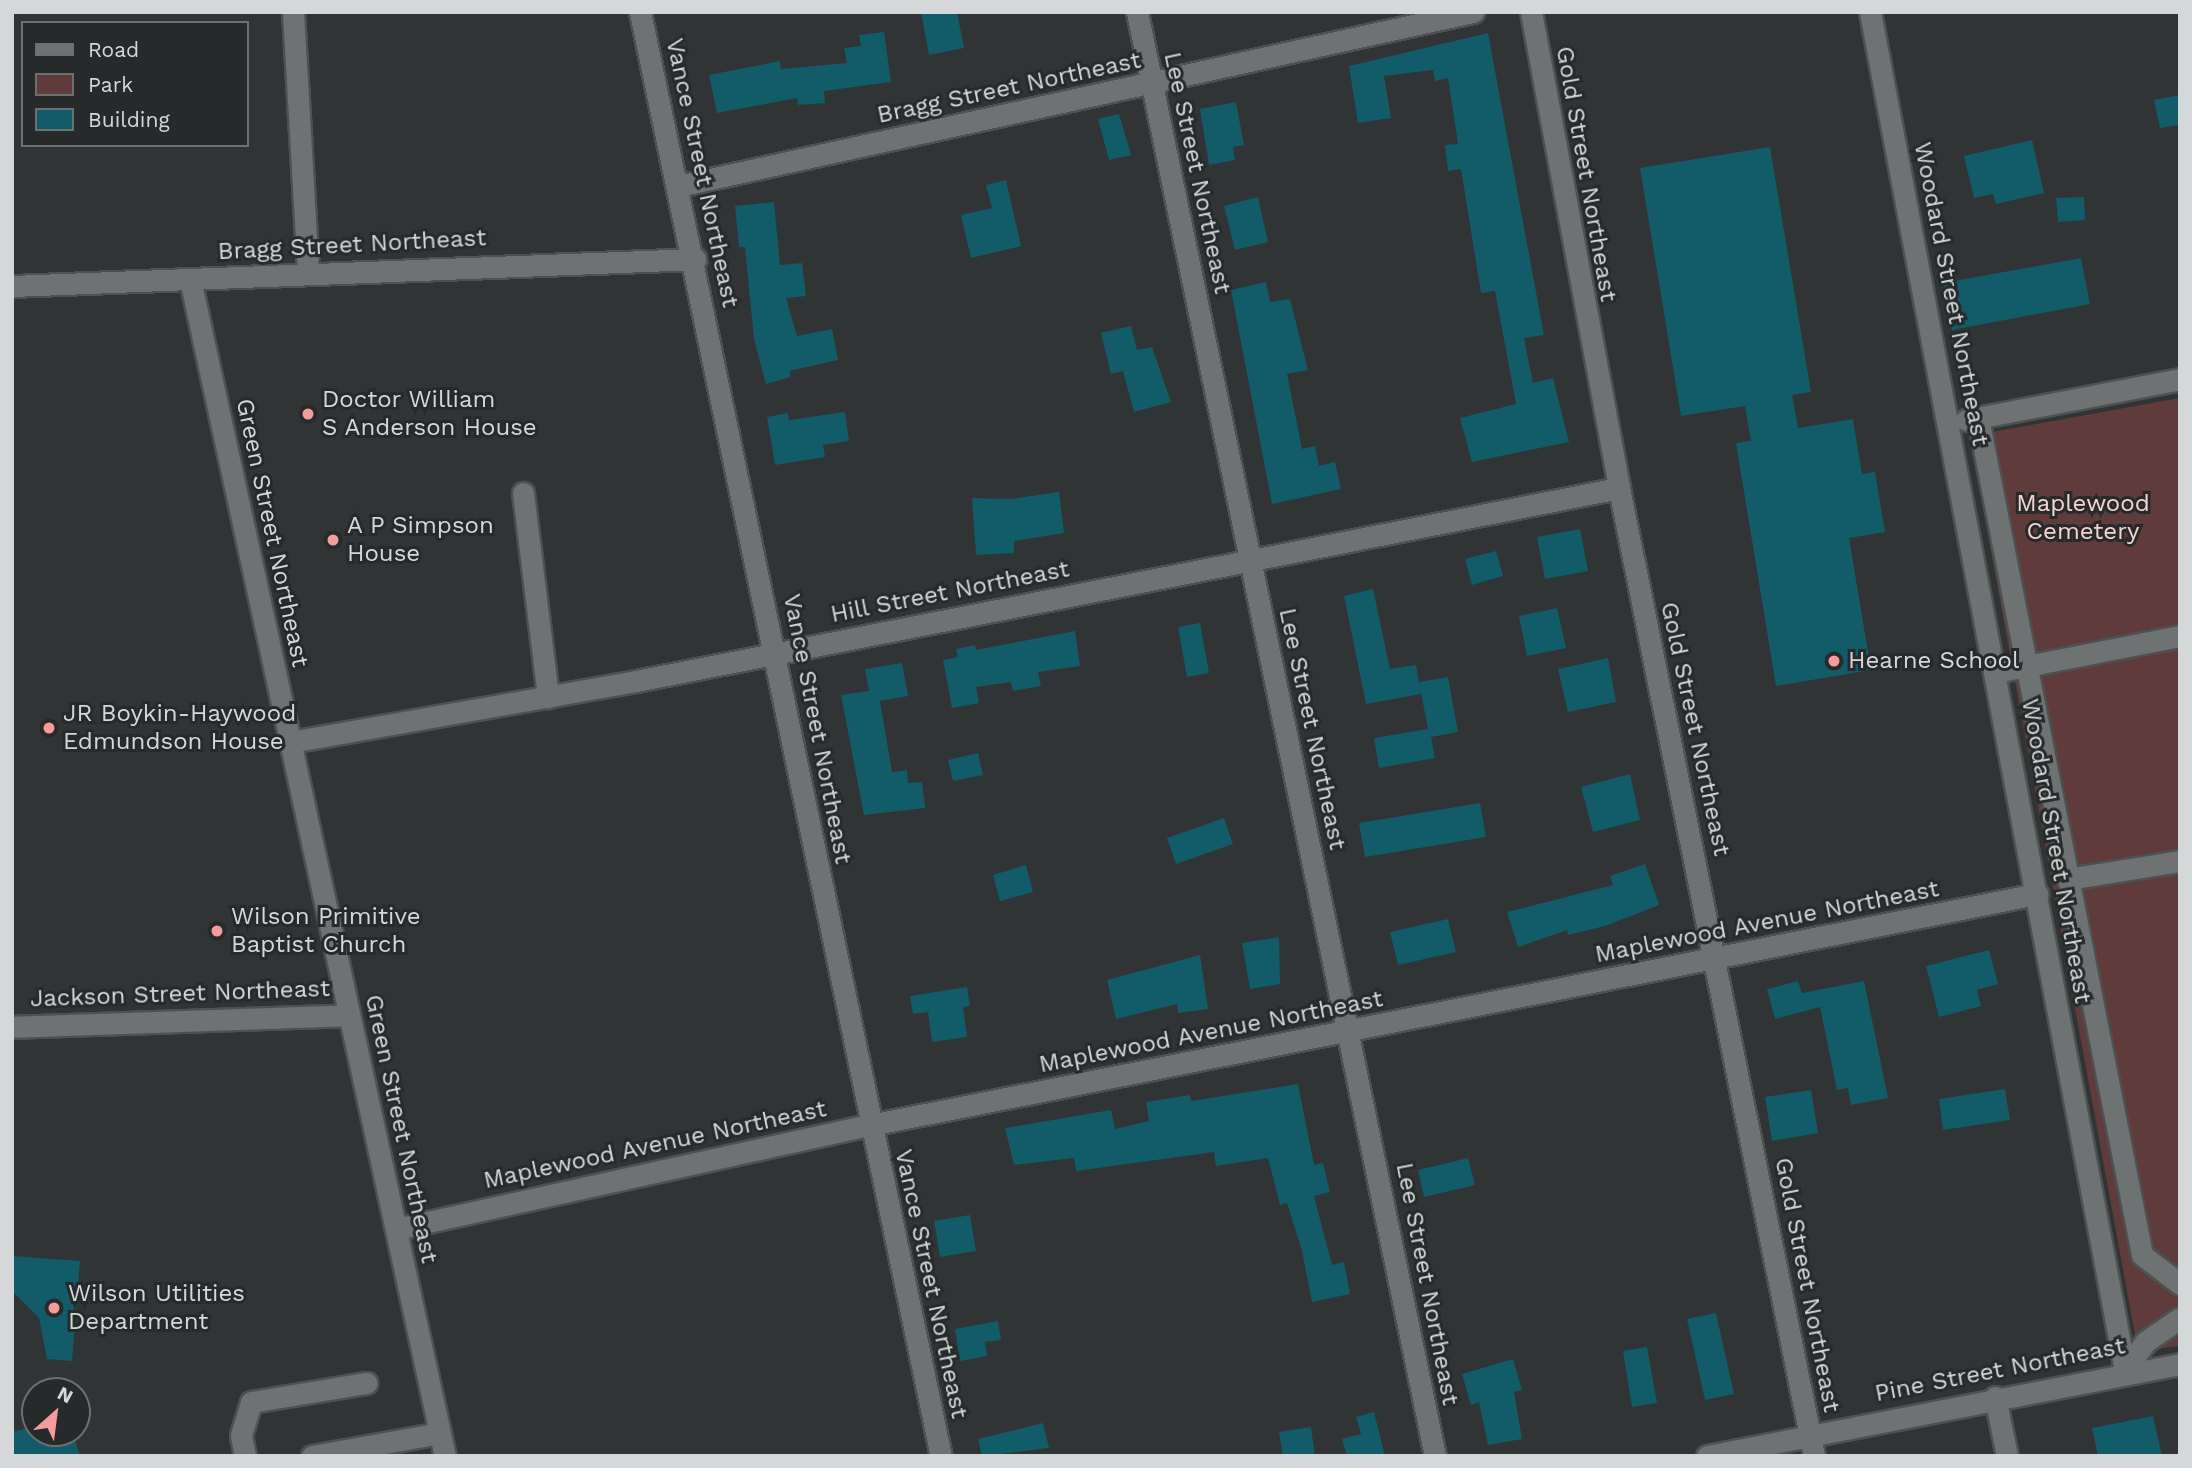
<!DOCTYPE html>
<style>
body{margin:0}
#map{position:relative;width:2192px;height:1468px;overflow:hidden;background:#313435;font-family:"Work Sans",sans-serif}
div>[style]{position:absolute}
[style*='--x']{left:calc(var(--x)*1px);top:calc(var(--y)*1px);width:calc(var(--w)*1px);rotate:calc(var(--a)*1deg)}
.green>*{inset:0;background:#603b3b}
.building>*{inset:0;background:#125b68}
.roads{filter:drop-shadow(2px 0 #4d5151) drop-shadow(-2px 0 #4d5151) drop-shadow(0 2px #4d5151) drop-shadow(0 -2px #4d5151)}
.minor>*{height:21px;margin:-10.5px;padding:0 10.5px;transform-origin:10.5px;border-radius:10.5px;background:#6e7273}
.dots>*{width:19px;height:19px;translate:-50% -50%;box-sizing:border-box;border:4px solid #272a2b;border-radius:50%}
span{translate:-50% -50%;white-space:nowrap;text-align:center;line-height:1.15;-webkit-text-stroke:6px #272a2b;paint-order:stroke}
.street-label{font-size:24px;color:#d5d8d8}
.poi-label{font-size:24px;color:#d5d8d8}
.left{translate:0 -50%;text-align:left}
.park-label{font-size:24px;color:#f6d3d2}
.frame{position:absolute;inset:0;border:14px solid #d5d8d8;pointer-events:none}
.legend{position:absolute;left:21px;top:21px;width:228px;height:126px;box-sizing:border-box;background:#272a2b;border:2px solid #6d7070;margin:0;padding:9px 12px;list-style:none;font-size:21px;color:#d5d8d8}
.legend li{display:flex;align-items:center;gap:14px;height:35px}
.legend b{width:35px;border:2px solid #6d7070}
.north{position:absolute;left:21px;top:1377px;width:70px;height:70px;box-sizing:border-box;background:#272a2b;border:2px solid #6d7070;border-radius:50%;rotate:28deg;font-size:19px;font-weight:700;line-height:28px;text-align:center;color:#d5d8d8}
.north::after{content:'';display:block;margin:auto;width:24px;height:32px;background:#f59b9b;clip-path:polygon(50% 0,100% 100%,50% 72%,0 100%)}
</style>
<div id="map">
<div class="green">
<div style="clip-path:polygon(2180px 398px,2180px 1346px,2138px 1351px,1970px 436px)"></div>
</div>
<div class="building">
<div style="clip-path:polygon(921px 12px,957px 12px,964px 48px,929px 55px)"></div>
<div style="clip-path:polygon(884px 32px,891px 82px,824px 91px,825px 103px,798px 105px,797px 98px,717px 113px,709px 75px,780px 61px,781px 69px,847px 63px,844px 48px,861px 46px,859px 35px)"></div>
<div style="clip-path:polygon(1488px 33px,1544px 335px,1524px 338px,1533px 383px,1553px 378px,1569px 442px,1472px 462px,1460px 418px,1516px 404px,1495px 291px,1481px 293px,1461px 169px,1448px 171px,1445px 145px,1458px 144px,1448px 78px,1435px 81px,1433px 70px,1384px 76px,1391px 118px,1358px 123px,1349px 66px)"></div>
<div style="clip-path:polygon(2180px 95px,2180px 125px,2160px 128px,2154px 100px)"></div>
<div style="clip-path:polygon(1236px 102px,1244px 145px,1233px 147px,1235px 160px,1209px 165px,1200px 109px)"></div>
<div style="clip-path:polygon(1119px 114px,1131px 155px,1109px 160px,1098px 119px)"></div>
<div style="clip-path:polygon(2032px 140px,2044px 193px,1996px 204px,1993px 194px,1974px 198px,1964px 156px)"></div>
<div style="clip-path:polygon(1770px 147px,1811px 392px,1792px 395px,1798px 428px,1853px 419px,1862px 474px,1875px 472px,1885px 532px,1849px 538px,1871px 670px,1776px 686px,1736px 443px,1751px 441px,1745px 406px,1681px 416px,1640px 168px)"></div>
<div style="clip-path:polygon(1006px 180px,1021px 246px,971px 258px,961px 215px,992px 208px,986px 185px)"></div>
<div style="clip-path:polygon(1258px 197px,1268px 242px,1235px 250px,1224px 206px)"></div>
<div style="clip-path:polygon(2084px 197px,2085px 220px,2058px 222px,2056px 198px)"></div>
<div style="clip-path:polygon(774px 202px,780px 265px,802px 263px,806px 296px,786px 298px,797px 336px,832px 329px,838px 360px,789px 371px,791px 377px,766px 384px,754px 339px,745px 247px,739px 247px,735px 206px)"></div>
<div style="clip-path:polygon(2081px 258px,2090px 304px,1952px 330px,1943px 283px)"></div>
<div style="clip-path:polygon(1266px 282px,1270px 302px,1290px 299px,1308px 370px,1287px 374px,1302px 449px,1315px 446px,1319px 466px,1335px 462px,1341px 489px,1272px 504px,1231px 290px)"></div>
<div style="clip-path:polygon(1131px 326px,1137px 350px,1152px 347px,1171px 402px,1134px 412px,1123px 371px,1111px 374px,1101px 333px)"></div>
<div style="clip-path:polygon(845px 412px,849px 441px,823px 445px,825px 457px,775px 465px,767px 417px,788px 413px,789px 420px)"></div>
<div style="clip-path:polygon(1059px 492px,1064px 533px,1014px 541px,1014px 553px,976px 555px,972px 498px,1011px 499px)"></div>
<div style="clip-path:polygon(1580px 529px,1588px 571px,1545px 579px,1537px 537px)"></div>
<div style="clip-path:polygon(1496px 551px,1503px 576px,1472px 585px,1465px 559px)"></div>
<div style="clip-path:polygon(1373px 589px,1390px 669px,1416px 665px,1421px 694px,1366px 704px,1344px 596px)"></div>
<div style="clip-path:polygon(1557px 608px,1566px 648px,1527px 656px,1519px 616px)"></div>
<div style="clip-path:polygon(1200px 623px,1209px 673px,1187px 677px,1178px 627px)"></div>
<div style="clip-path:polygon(1075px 631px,1080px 666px,1038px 672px,1041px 686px,1013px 691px,1011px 682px,976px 687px,979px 703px,952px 708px,943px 660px,958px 657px,956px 649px,975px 645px,976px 650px)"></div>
<div style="clip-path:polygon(1608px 658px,1616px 702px,1568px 712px,1558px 669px)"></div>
<div style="clip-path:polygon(902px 663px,908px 696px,880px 701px,892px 772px,907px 770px,908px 783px,922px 782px,925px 808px,864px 815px,841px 695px,869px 691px,865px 669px)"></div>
<div style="clip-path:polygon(1448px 677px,1458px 732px,1431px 737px,1435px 758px,1379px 768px,1374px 738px,1428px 729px,1419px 682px)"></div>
<div style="clip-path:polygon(978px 753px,983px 775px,953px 781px,948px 760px)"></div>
<div style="clip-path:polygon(1630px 774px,1640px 820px,1593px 832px,1581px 787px)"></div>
<div style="clip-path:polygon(1480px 803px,1486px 837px,1365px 857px,1359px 823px)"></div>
<div style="clip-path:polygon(1224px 818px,1233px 844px,1176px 864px,1167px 838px)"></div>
<div style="clip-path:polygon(1645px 864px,1659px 905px,1605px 926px,1568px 935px,1567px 930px,1518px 947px,1507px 912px,1613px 885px,1610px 876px)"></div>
<div style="clip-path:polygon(1026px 865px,1033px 892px,1000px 901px,993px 875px)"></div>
<div style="clip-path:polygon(1448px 919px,1456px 952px,1398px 965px,1390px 932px)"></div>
<div style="clip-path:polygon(1279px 937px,1280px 984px,1250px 989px,1242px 943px)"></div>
<div style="clip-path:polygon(1989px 950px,1998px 984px,1977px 990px,1981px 1006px,1939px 1017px,1926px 966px)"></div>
<div style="clip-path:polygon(1200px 955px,1208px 1009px,1178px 1013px,1177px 1004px,1116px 1019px,1107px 980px)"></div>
<div style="clip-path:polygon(1798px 981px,1802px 993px,1864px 981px,1888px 1098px,1851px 1105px,1848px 1088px,1837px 1090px,1820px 1007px,1775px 1019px,1767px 989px)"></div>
<div style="clip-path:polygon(967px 987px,970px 1006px,963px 1007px,967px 1037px,932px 1042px,928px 1012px,913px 1014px,910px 996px)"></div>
<div style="clip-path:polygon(1298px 1084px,1314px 1165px,1323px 1163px,1330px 1192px,1314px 1196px,1332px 1265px,1344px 1262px,1350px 1294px,1312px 1302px,1302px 1251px,1287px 1203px,1280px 1205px,1268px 1158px,1216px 1166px,1214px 1152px,1076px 1171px,1074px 1158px,1014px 1165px,1005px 1128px,1111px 1110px,1115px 1129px,1149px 1121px,1146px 1102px,1190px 1095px,1191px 1101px)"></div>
<div style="clip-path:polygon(2005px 1089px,2010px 1120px,1943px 1130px,1939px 1099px)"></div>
<div style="clip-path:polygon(1811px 1090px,1818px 1133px,1772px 1141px,1765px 1097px)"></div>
<div style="clip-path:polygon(1468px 1158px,1475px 1185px,1424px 1197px,1418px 1170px)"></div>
<div style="clip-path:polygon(970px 1215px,976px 1251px,940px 1257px,934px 1221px)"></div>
<div style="clip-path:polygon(12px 1256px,80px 1261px,72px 1361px,47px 1359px,39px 1318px,12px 1291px)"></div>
<div style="clip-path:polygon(1716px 1313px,1734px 1394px,1705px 1400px,1687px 1319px)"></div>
<div style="clip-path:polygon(998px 1321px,1001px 1340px,985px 1342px,987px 1356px,960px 1361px,955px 1329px)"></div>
<div style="clip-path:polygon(1647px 1347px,1657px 1403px,1632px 1407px,1623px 1351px)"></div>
<div style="clip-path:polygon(1513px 1359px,1522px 1390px,1514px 1392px,1522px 1439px,1488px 1445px,1479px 1402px,1471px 1405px,1462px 1374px)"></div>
<div style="clip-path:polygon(1374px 1412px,1385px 1456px,1347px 1456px,1342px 1439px,1361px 1434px,1356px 1417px)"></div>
<div style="clip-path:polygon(2153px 1416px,2162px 1456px,2098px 1456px,2092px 1428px)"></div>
<div style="clip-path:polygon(1043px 1423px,1049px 1448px,982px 1456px,978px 1439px)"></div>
<div style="clip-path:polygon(35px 1426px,35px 1433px,73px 1433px,80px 1456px,12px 1456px,12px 1432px)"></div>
<div style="clip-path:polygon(1311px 1427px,1315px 1456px,1283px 1456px,1279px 1432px)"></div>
</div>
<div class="roads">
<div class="minor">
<div style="--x:293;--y:12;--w:262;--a:86.7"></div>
<div style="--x:640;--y:12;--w:1475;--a:78.23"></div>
<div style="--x:1137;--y:12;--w:1474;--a:78.34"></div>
<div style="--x:1531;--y:12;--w:484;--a:79.5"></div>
<div style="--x:1619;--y:488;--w:987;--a:78.61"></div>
<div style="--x:1870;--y:12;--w:1382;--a:79.37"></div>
<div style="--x:678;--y:186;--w:814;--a:-12.35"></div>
<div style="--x:190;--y:279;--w:1204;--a:77.78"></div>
<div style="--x:12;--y:286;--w:684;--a:-2.26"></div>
<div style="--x:1978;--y:418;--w:853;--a:78.91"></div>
<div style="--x:2142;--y:1255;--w:48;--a:37.3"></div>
<div style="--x:1966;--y:420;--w:218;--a:-10.8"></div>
<div style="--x:523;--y:493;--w:206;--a:83"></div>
<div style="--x:1996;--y:672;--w:187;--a:-11.1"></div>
<div style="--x:290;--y:742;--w:351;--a:-10"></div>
<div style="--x:636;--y:681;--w:1002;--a:-11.11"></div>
<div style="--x:2068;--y:879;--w:113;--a:-9.1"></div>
<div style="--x:12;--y:1027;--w:337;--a:-2"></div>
<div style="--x:396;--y:1229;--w:485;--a:-12.4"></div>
<div style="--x:870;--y:1125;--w:1190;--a:-11.2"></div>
<div style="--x:2125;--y:1370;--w:34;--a:-54"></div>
<div style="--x:2145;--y:1342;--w:42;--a:-34.4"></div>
<div style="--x:1995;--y:1397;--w:60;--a:78.5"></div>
<div style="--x:245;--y:1456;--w:21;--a:-101"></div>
<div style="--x:241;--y:1435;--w:34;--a:-73"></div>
<div style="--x:251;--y:1402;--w:117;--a:-9.4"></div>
<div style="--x:312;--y:1456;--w:130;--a:-10.2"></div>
<div style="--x:1707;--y:1456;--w:482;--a:-11"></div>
</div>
</div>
<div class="dots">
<div style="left:308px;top:414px;background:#f59b9b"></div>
<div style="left:333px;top:540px;background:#f59b9b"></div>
<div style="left:1834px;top:661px;background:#f59b9b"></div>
<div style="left:49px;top:728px;background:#f59b9b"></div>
<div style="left:217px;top:931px;background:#f59b9b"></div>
<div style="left:54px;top:1308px;background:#f59b9b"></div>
</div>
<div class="street-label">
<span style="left:1009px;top:88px;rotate:-12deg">Bragg Street Northeast</span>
<span style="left:702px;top:173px;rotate:78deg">Vance Street Northeast</span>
<span style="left:1197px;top:173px;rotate:78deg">Lee Street Northeast</span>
<span style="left:1586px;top:174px;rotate:80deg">Gold Street Northeast</span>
<span style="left:352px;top:245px;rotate:-3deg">Bragg Street Northeast</span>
<span style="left:1951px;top:294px;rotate:79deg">Woodard Street Northeast</span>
<span style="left:272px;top:533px;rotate:78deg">Green Street Northeast</span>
<span style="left:950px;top:592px;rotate:-11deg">Hill Street Northeast</span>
<span style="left:817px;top:729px;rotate:79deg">Vance Street Northeast</span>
<span style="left:1312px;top:729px;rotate:78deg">Lee Street Northeast</span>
<span style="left:1695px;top:729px;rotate:78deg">Gold Street Northeast</span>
<span style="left:2056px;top:851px;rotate:80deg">Woodard Street Northeast</span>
<span style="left:1767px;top:922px;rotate:-11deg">Maplewood Avenue Northeast</span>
<span style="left:180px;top:994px;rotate:-2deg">Jackson Street Northeast</span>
<span style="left:1211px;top:1032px;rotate:-11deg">Maplewood Avenue Northeast</span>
<span style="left:401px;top:1129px;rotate:78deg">Green Street Northeast</span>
<span style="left:655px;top:1145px;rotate:-12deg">Maplewood Avenue Northeast</span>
<span style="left:931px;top:1284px;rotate:78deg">Vance Street Northeast</span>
<span style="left:1427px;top:1284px;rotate:79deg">Lee Street Northeast</span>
<span style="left:1807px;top:1285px;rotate:79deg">Gold Street Northeast</span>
<span style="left:2000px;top:1370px;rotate:-11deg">Pine Street Northeast</span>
</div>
<div class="poi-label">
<span class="left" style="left:322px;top:414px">Doctor William<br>S Anderson House</span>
<span class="left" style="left:347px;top:540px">A P Simpson<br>House</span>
<span class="left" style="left:1848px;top:661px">Hearne School</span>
<span class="left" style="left:63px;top:728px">JR Boykin-Haywood<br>Edmundson House</span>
<span class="left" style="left:231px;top:931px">Wilson Primitive<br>Baptist Church</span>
<span class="left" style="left:68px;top:1308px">Wilson Utilities<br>Department</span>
</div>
<div class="park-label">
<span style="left:2083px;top:518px">Maplewood<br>Cemetery</span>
</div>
<div class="frame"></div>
<ul class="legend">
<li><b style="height:9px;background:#6e7273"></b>Road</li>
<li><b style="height:19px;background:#603b3b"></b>Park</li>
<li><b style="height:19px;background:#125b68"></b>Building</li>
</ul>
<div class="north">N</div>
</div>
